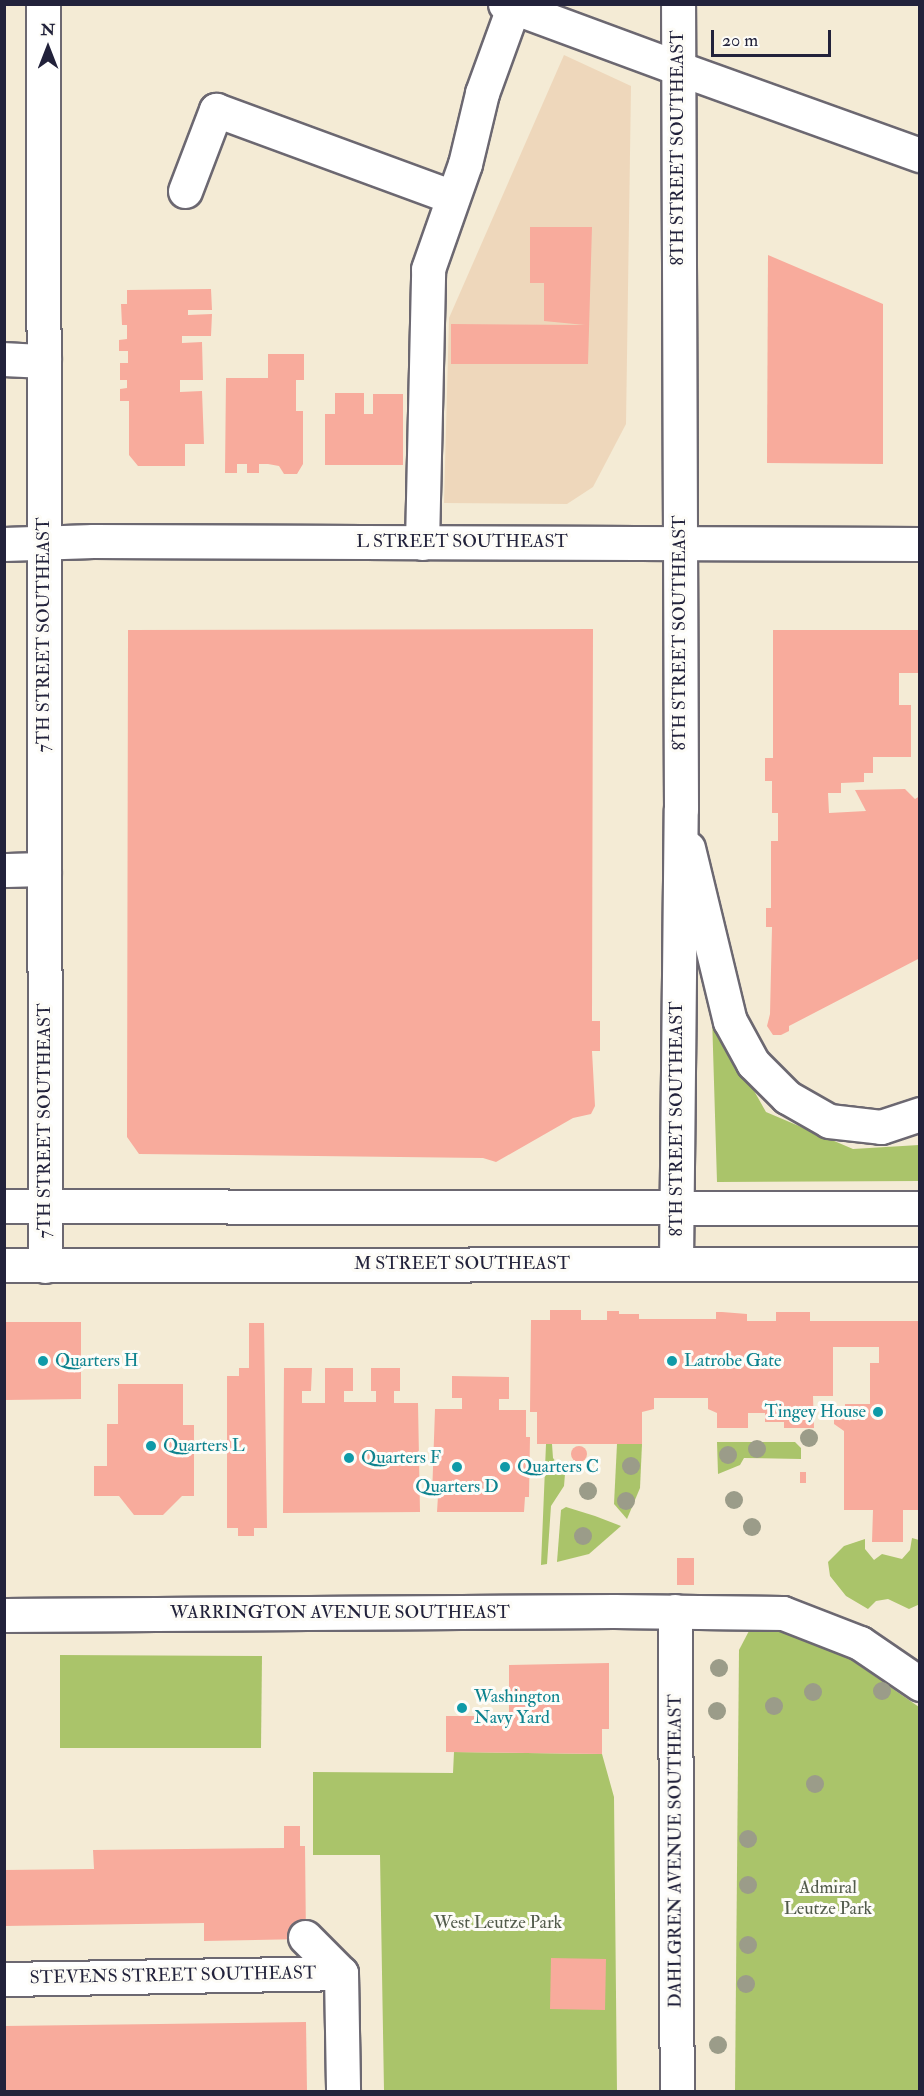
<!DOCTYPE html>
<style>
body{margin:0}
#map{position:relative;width:924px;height:2096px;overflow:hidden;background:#f4ebd5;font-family:"IM FELL Double Pica",serif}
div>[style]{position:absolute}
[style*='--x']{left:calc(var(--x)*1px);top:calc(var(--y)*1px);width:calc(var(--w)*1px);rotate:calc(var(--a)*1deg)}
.built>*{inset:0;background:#eed7bb}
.green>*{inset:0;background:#aac46a}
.building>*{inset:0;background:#f8ab9c}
.round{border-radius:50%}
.roads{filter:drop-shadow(2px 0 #6c6871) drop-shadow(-2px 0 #6c6871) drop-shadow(0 2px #6c6871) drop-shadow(0 -2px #6c6871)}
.minor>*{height:33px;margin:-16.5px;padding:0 16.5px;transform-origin:16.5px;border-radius:16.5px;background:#fff}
.major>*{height:33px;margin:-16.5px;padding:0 16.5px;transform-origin:16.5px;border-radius:16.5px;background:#fff}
.trees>*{width:18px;height:18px;margin:-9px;border-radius:50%;background:#9b9c89}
.dots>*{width:16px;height:16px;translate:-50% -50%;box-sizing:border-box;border:3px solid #fdfcf7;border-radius:50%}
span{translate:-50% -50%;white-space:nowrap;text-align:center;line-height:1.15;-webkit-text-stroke:6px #fdfcf7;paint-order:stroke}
.street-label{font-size:18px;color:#22223b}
.culture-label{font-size:18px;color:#0d838f}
.left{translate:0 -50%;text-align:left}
.right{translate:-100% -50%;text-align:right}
.park-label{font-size:18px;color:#525b4b}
.frame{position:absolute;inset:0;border:6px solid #22223b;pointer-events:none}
.north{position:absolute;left:18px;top:18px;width:60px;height:60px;-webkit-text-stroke:4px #fdfcf7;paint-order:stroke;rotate:0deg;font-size:16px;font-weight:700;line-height:24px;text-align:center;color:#22223b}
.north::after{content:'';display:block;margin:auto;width:21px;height:27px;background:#22223b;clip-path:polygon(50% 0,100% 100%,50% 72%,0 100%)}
.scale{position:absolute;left:711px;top:30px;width:120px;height:27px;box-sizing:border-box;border:3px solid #22223b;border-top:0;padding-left:8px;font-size:18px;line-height:21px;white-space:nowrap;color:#22223b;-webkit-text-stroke:4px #fdfcf7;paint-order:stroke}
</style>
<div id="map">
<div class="built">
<div style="clip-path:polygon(564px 55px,631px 86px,626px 424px,593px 487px,567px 504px,444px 503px,449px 318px)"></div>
</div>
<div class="green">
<div style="clip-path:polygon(712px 1016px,766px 1112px,853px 1149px,919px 1145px,919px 1181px,717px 1182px)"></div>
<div style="clip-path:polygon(717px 1442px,795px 1442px,801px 1448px,801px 1459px,744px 1458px,740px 1465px,718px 1474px)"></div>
<div style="clip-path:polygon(546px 1444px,552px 1444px,553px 1458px,565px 1474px,564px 1486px,551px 1506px,547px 1564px,541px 1565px)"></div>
<div style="clip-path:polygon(617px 1444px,642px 1444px,640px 1488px,627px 1519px,614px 1504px)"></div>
<div style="clip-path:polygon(566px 1507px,595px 1516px,621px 1526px,589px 1554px,557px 1562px,561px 1510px)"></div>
<div style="clip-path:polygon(912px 1538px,919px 1540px,920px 1604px,909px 1609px,888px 1599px,876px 1601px,868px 1609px,846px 1596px,830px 1576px,828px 1562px,844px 1546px,865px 1539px,865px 1549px,874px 1560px,882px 1554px,902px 1559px,910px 1550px)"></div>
<div style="clip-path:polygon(750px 1629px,775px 1629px,834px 1648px,919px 1707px,919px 2091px,735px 2092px,739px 1650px)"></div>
<div style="clip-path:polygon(60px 1655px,262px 1656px,261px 1748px,60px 1748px)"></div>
<div style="clip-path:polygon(454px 1752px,602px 1754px,614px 1797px,617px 2091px,384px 2091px,380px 1855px,313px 1855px,313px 1772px,453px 1773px)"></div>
</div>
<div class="building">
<div style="clip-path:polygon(530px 227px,592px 227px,588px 364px,451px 364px,451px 324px,585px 325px,544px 321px,544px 283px,530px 283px)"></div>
<div style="clip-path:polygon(768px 255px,883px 304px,883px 464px,767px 463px)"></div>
<div style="clip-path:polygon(211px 289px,212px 310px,188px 310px,188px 315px,212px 314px,211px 336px,182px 336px,182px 343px,202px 342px,203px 380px,180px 380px,180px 392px,202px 391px,204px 444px,185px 444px,185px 466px,138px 466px,129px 455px,129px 401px,120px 401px,120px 389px,127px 388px,127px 380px,120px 380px,120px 363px,128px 363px,128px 351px,119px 351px,119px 340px,127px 339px,127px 325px,122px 325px,121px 304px,127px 304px,127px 290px)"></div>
<div style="clip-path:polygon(268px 354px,304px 354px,304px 380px,296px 380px,296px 411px,303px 411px,303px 464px,297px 474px,284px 474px,279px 466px,268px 464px,259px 464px,259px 473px,247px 473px,247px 464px,237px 464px,237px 473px,225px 473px,226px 378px,268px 378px)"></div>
<div style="clip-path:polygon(335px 393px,364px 393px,364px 414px,373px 414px,373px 394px,403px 394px,403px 465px,325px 465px,325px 414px,335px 414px)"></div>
<div style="clip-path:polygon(593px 629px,592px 1021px,600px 1021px,600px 1051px,592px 1051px,595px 1106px,591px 1114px,573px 1118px,496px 1162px,483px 1158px,139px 1154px,127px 1137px,128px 630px)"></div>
<div style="clip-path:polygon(773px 630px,920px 630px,920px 673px,899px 673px,899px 705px,911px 705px,911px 757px,873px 757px,873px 773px,864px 773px,864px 782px,841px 783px,841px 793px,828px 793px,829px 813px,866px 811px,855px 790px,905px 789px,915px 799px,920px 796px,920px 958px,789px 1026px,789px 1031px,781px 1035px,773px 1035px,767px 1026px,770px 1014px,772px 927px,766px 927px,766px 908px,771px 908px,771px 841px,778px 841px,778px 813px,772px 813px,772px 781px,765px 781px,765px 758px,773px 758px)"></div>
<div style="clip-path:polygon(550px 1310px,581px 1310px,581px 1320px,607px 1320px,607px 1311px,619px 1311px,619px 1314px,639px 1314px,639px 1319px,716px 1319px,716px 1312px,722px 1312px,747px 1314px,747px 1321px,776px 1321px,776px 1312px,810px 1312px,810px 1321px,920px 1321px,920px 1510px,903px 1510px,903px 1542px,872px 1542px,873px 1510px,844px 1510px,844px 1431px,834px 1424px,834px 1415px,845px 1409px,845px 1404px,870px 1404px,870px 1363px,879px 1363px,879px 1347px,833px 1347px,833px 1396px,813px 1396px,814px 1428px,784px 1428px,784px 1422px,765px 1422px,765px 1413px,748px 1413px,748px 1428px,717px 1428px,717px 1413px,708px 1409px,708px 1398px,654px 1398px,654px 1409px,642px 1412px,642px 1444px,537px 1444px,537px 1412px,530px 1412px,531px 1320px,550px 1320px)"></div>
<div style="clip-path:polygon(4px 1322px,81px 1322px,81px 1399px,4px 1400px)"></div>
<div style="clip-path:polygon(249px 1323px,264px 1323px,267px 1528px,254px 1528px,254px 1536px,238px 1536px,238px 1528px,227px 1528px,227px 1376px,239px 1376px,239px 1368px,249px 1368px)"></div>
<div style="clip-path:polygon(284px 1368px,312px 1368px,311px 1391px,302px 1391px,302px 1403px,325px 1403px,325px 1368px,353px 1368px,353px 1391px,344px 1391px,344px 1402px,376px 1402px,376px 1391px,371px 1391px,371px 1368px,400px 1368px,400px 1391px,394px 1391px,394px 1403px,418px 1403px,420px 1512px,283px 1513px)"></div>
<div style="clip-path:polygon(452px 1376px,509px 1377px,509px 1399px,499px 1399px,499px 1410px,526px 1410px,526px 1437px,530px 1437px,529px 1497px,525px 1497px,524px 1512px,437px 1512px,438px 1496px,432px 1496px,435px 1409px,462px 1409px,462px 1398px,452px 1398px)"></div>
<div style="clip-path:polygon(118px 1384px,183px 1384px,183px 1425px,194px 1425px,194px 1496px,182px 1496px,163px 1515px,134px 1515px,119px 1496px,94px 1496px,94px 1466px,107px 1466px,107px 1424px,118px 1424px)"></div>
<div class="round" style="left:571px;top:1446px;width:16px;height:16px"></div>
<div style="clip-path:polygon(800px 1472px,806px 1472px,806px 1483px,800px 1483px)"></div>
<div style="clip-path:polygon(677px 1558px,694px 1558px,694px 1585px,677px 1585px)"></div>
<div style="clip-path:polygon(609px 1663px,609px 1729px,602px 1729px,602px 1754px,446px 1752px,446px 1716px,509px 1716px,509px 1665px)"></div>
<div style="clip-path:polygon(284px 1826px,300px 1826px,300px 1846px,305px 1846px,306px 1939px,204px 1941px,204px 1923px,4px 1926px,4px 1870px,94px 1869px,93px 1850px,284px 1848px)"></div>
<div style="clip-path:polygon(551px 1958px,606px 1959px,605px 2010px,550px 2009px)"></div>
<div style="clip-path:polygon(306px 2022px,307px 2092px,4px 2092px,4px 2026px)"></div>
</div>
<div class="roads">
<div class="minor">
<div style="--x:43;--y:4;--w:1262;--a:89.91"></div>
<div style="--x:678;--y:68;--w:257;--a:19.8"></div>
<div style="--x:185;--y:191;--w:87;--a:-69.1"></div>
<div style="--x:216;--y:110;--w:252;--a:20.2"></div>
<div style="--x:4;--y:359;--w:40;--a:2.9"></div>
<div style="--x:422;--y:543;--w:274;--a:-88.7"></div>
<div style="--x:428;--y:269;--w:111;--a:-70.6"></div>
<div style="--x:465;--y:164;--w:73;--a:-76.5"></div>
<div style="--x:482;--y:93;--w:90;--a:-70"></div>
<div style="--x:4;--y:544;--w:89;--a:-1.9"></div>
<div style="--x:93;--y:541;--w:827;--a:0.21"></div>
<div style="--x:688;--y:848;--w:178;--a:76.4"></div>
<div style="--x:730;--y:1021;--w:48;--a:61.3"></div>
<div style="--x:753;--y:1063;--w:48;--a:45"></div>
<div style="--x:787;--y:1097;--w:48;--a:29.7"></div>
<div style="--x:829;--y:1121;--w:52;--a:6.6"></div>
<div style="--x:881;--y:1127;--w:41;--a:-18.4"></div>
<div style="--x:4;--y:870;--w:40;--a:-1.4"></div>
<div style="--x:675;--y:1611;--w:481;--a:89.8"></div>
<div style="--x:4;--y:1615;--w:610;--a:-0.38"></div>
<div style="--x:614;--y:1611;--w:169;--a:0.7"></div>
<div style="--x:783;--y:1613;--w:83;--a:21.3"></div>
<div style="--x:860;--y:1643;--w:73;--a:34.3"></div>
<div style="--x:305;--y:1937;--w:51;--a:45"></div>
<div style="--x:341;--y:1973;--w:119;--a:89"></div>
<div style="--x:4;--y:1979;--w:337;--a:-1"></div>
</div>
<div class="major">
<div style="--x:505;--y:4;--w:184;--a:20.3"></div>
<div style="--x:4;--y:1206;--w:916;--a:0.13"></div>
<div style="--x:676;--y:1262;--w:453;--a:-89.4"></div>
<div style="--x:681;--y:809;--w:805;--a:-90.21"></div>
<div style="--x:4;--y:1265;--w:916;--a:-0.06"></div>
</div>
</div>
<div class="trees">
<div style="left:809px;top:1438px"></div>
<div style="left:757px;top:1449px"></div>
<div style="left:728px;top:1455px"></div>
<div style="left:631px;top:1466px"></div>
<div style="left:588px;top:1491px"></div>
<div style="left:734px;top:1500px"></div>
<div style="left:626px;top:1501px"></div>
<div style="left:752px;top:1527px"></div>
<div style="left:583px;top:1536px"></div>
<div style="left:719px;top:1668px"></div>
<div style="left:882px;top:1691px"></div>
<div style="left:813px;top:1692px"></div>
<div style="left:774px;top:1706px"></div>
<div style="left:717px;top:1711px"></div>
<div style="left:815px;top:1784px"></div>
<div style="left:748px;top:1839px"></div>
<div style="left:748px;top:1885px"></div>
<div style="left:748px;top:1945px"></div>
<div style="left:746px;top:1984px"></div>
<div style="left:718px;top:2045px"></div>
</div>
<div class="dots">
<div style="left:43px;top:1361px;background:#0f9aa8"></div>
<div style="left:672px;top:1361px;background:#0f9aa8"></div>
<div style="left:878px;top:1412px;background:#0f9aa8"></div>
<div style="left:151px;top:1446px;background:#0f9aa8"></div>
<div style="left:349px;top:1458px;background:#0f9aa8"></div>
<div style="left:457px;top:1467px;background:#0f9aa8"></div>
<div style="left:505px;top:1467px;background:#0f9aa8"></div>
<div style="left:462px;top:1708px;background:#0f9aa8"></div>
</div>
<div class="street-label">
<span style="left:678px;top:148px;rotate:-90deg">8TH STREET SOUTHEAST</span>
<span style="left:462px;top:542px">L STREET SOUTHEAST</span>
<span style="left:680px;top:633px;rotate:-90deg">8TH STREET SOUTHEAST</span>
<span style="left:44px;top:635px;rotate:-90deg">7TH STREET SOUTHEAST</span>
<span style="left:677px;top:1119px;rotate:-90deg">8TH STREET SOUTHEAST</span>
<span style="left:45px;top:1121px;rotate:-90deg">7TH STREET SOUTHEAST</span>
<span style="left:462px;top:1264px">M STREET SOUTHEAST</span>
<span style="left:340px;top:1613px">WARRINGTON AVENUE SOUTHEAST</span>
<span style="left:676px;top:1851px;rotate:-90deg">DAHLGREN AVENUE SOUTHEAST</span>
<span style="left:173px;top:1976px;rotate:-1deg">STEVENS STREET SOUTHEAST</span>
</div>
<div class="culture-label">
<span class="left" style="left:55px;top:1361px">Quarters H</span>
<span class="left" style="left:684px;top:1361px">Latrobe Gate</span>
<span class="right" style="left:866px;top:1412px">Tingey House</span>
<span class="left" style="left:163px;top:1446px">Quarters L</span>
<span class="left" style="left:361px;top:1458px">Quarters F</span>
<span class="left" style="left:517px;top:1467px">Quarters C</span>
<span style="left:457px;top:1487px">Quarters D</span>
<span class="left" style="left:474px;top:1708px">Washington<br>Navy Yard</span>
</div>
<div class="park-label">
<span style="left:828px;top:1899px">Admiral<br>Leutze Park</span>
<span style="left:498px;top:1923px">West Leutze Park</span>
</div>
<div class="frame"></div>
<div class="north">N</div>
<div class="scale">20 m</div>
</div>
